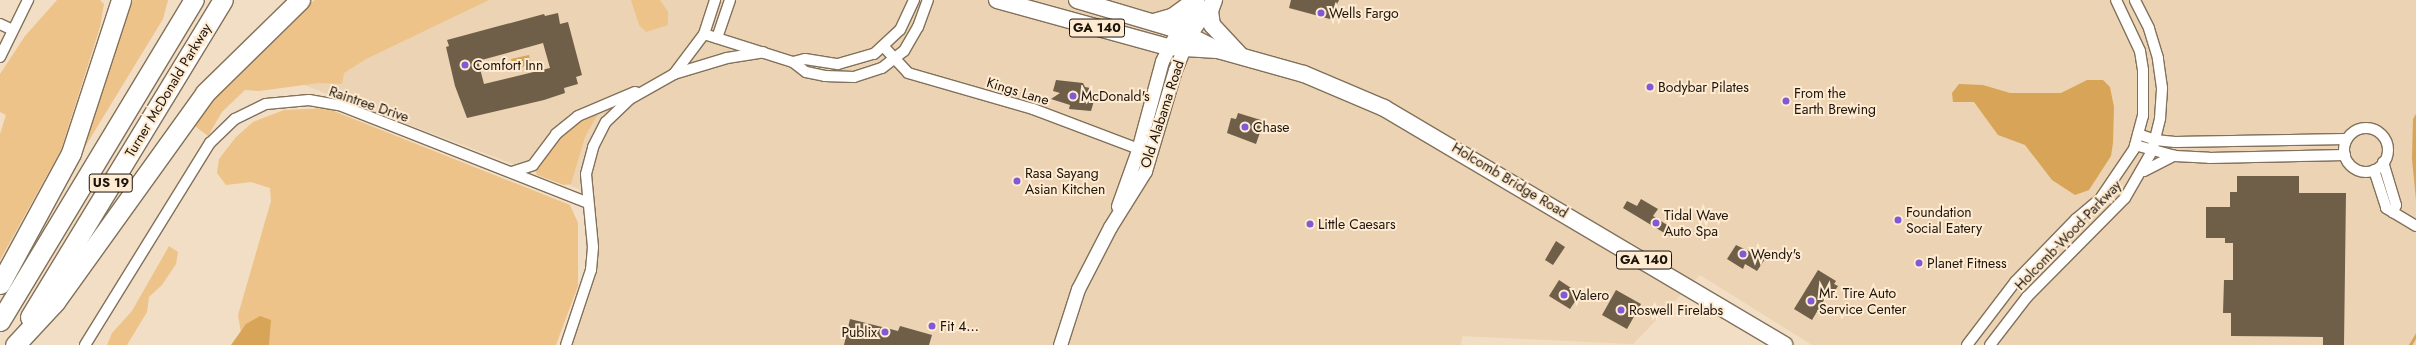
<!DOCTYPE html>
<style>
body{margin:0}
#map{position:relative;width:2416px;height:345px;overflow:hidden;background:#f1dec4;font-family:Jost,sans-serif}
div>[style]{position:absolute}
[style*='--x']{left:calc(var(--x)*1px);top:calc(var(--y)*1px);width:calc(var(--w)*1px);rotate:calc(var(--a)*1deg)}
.built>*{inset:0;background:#ebd3b3}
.green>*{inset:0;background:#edc389}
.water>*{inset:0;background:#d8a457}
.stream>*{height:2.5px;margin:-1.25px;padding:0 1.25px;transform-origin:1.25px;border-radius:1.25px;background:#d8a457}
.building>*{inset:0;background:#6f5e48}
.roads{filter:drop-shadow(1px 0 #82715a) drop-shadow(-1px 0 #82715a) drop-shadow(0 1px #82715a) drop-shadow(0 -1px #82715a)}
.minor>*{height:10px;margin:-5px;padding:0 5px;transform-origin:5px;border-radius:5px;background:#fff}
.minor>.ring{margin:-5px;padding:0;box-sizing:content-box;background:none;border:10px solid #fff;border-radius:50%}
.tertiary>*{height:13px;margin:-6.5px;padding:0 6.5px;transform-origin:6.5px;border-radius:6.5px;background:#fff}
.secondary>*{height:14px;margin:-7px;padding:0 7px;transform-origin:7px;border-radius:7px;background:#fff}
.primary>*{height:16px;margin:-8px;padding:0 8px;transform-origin:8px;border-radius:8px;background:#fff}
.motorway>*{height:19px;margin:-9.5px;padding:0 9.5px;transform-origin:9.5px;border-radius:9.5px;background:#fff}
.dots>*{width:11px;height:11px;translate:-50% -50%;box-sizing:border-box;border:2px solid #ffebd1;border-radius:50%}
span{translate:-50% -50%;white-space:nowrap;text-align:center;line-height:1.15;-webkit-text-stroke:4px #ffebd1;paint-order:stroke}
.shield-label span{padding:1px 3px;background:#ffebd1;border:1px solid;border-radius:3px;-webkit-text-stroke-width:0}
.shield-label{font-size:13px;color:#1b140b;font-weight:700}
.poi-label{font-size:14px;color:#1b140b}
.left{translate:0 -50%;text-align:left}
.right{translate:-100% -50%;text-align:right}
.street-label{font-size:14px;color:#1b140b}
</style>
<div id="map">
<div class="built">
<div style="clip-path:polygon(397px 0,2416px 0,2416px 345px,1812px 345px,1700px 275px,1633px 344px,1462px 336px,1461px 345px,562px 345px,588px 279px,582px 190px,283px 77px)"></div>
</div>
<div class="green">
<div style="clip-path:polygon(57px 0,100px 0,104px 4px,100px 27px,61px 150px,0 260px,0 134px,6px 115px,0 112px,0 74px,25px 36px)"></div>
<div style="clip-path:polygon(131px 0,168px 0,163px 19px,66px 178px)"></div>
<div style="clip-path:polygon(315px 0,489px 0,366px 59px,344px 73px,342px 84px,319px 83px,259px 91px,245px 90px,222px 112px,208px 136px,191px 123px,231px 73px,295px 14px)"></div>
<div style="clip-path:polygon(631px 0,660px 0,668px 12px,668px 25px,646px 32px,639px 25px)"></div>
<div style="clip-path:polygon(326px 108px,570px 205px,578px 223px,578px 286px,556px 345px,243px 345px,238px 315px,271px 201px,270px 188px,251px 182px,226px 185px,217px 173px,219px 159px,236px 137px,253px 122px,284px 110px)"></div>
<div style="clip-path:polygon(600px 110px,585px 137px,571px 184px,564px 185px,537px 175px,535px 170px,551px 145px,572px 124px)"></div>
<div style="clip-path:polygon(169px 246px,178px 252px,176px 264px,162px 285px,149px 297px,147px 312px,127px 345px,107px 345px,112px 333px,132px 311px)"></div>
</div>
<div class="water">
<div style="clip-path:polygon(529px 55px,531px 64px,514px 70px,511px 59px)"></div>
<div style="clip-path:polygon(2087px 80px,2103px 80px,2110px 87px,2114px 107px,2113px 143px,2111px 156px,2089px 190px,2075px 195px,2052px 180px,2025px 145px,1998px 135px,1974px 102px,1953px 102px,1952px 93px,1959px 84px,1983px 85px,2010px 93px,2061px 93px)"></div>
<div style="clip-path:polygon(2416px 114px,2416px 200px,2412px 159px,2413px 119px)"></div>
<div style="clip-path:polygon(260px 316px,271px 320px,269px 345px,231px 345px,246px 324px)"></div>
</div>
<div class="stream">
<div style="--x:2410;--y:345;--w:12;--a:-59"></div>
</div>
<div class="building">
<div style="clip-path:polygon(1291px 0,1339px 0,1330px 19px,1289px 8px)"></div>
<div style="clip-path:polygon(evenodd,558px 13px,560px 24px,568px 22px,582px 75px,576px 77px,578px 84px,564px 88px,565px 93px,544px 100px,467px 118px,455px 86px,446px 47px,449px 46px,447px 40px,544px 14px,545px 16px,558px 13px,543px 43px,550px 68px,484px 84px,478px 61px,543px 43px)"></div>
<div style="clip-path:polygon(1056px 80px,1083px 83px,1085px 87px,1090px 88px,1088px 93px,1094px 101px,1091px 111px,1069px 109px,1070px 105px,1051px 99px,1060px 93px,1053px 91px)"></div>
<div style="clip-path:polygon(1238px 113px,1264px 121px,1256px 144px,1227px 133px,1231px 118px,1236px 119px)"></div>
<div style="clip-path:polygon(2237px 176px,2299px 176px,2299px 193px,2346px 193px,2344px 345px,2323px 345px,2323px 337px,2231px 336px,2231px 313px,2223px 313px,2224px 280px,2233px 280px,2233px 243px,2225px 243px,2225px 238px,2206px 238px,2206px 207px,2230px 207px,2230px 192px,2237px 192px)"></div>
<div style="clip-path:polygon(1641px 199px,1658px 209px,1653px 216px,1675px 230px,1671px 237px,1623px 208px,1627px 201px,1637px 206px)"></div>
<div style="clip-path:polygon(1556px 241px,1565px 247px,1553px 265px,1545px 260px)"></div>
<div style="clip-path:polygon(1736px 245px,1765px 259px,1757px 271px,1745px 264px,1743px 269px,1727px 259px)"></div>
<div style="clip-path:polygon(1818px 270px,1836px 281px,1834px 284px,1838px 286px,1834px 292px,1830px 290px,1812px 320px,1794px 309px)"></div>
<div style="clip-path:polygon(1559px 280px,1580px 294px,1570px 309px,1549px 296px)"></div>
<div style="clip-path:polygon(1616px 290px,1641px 304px,1627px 329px,1602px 315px)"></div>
<div style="clip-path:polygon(850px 319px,898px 331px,900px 326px,932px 335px,929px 345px,844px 345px)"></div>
</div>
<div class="roads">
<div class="minor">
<div style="--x:0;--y:24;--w:14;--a:25"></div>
<div style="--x:704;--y:34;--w:93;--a:17.5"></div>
<div style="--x:793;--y:62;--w:16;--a:38"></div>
<div style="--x:806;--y:72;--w:19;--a:12"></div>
<div style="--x:825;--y:76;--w:29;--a:2"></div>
<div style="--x:854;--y:77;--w:29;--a:-18"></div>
<div style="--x:882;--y:68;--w:28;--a:-38"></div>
<div style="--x:904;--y:51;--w:28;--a:-60"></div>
<div style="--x:918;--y:27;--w:29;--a:-70"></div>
<div style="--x:717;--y:38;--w:40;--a:-71.1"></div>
<div style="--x:884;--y:47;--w:35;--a:47"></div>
<div style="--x:908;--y:73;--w:130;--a:16.1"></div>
<div style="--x:1033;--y:109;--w:119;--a:20.7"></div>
<div style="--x:0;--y:57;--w:64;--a:-63.8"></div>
<div style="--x:793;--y:62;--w:12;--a:-14"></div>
<div style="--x:805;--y:59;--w:33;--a:9"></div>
<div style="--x:838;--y:64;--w:37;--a:-16"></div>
<div style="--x:874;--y:54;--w:35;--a:-43"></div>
<div style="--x:900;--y:30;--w:33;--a:-65"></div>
<div style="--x:674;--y:74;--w:50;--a:-53.1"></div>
<div style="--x:704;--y:34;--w:36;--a:-72"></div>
<div class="ring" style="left:2344px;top:128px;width:34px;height:34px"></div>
<div style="--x:2138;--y:134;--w:18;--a:19"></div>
<div style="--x:2155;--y:140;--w:20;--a:6"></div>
<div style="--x:2175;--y:142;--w:172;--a:-1"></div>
<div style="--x:2135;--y:145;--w:41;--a:15.4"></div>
<div style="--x:2175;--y:156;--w:34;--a:3"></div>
<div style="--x:2209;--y:158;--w:136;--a:-1.3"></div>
<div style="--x:2383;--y:162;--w:45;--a:73.2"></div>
<div style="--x:2396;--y:205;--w:8;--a:113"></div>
<div style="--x:2374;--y:170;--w:40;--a:72"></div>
<div style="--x:2386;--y:208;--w:35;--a:31"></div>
<div style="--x:2144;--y:171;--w:34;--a:-27"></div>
<div style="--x:512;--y:172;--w:22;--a:-18"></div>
<div style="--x:533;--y:165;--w:39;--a:-53"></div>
<div style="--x:556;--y:134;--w:28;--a:-39"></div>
<div style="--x:578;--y:116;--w:62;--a:-22.8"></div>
<div style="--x:85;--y:345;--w:238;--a:-58.3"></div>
<div style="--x:210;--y:143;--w:35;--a:-44"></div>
<div style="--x:235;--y:119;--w:34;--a:-26"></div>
<div style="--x:266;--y:104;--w:43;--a:-5.3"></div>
<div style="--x:309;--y:100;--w:34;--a:10"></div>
<div style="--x:342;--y:106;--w:264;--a:21.5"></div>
<div style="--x:566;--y:345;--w:79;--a:-71.6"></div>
<div style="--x:591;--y:270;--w:23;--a:-85"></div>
<div style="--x:593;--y:247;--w:73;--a:-95.5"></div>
<div style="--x:586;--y:174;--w:28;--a:-75"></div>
<div style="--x:593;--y:147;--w:28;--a:-63"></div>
<div style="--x:606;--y:122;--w:33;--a:-44"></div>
<div style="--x:630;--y:99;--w:51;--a:-29.6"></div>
<div style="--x:674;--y:74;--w:55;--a:-16.8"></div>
<div style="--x:727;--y:58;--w:37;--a:-9"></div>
<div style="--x:1967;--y:345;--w:79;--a:-52.7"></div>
<div style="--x:2015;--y:282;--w:88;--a:-45.9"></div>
<div style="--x:2076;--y:219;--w:31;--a:-40"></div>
<div style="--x:2100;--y:199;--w:60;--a:-55.8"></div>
<div style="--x:2134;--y:149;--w:34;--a:-75"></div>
<div style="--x:2143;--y:116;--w:46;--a:-90"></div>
<div style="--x:2143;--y:70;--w:19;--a:-99"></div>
<div style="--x:2140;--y:51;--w:56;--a:-115.2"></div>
<div style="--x:1990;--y:345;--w:61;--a:-52.4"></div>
<div style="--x:2027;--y:297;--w:139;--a:-45.3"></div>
<div style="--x:2125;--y:198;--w:54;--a:-60.1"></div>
<div style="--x:2152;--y:151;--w:34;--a:-76"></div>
<div style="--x:2160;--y:118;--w:30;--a:-86"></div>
<div style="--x:2162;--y:88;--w:30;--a:-98"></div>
<div style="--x:2158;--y:58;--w:31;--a:-107"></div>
<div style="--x:2149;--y:28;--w:31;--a:-117"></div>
</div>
<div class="tertiary">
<div style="--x:1118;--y:206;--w:59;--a:-70.3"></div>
<div style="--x:1138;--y:150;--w:92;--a:-74.9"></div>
<div style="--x:1162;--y:61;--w:35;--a:-63"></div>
<div style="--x:1060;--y:345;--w:59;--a:-72.2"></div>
<div style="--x:1078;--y:289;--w:70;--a:-62.7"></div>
<div style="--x:1110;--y:227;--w:66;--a:-58"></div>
<div style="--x:1145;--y:171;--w:105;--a:-73.5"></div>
<div style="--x:1175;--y:70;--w:31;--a:-68"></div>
</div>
<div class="secondary">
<div style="--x:1178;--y:30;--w:34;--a:-54"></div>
<div style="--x:1190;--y:35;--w:42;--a:-55.6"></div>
</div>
<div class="primary">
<div style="--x:997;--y:0;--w:177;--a:15.4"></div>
<div style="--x:1168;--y:47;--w:49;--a:3.5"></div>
<div style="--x:1077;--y:0;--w:105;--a:16.5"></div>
<div style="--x:1178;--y:30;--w:45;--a:26.6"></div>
<div style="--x:1218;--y:50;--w:89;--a:15.6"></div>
<div style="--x:1304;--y:74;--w:87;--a:23"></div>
<div style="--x:1384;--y:108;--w:465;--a:30.6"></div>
<div style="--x:1214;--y:0;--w:12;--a:110"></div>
<div style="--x:1210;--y:11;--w:14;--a:82"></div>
<div style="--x:1212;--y:25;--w:41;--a:47"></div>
<div style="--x:1154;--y:22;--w:19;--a:-16"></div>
<div style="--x:1172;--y:17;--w:29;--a:-36"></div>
</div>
<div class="motorway">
<div style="--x:0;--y:284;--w:149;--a:-61.5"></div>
<div style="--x:71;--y:153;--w:161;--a:-71.9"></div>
<div style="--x:30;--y:317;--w:371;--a:-58.7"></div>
<div style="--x:0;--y:321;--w:375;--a:-58.9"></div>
<div style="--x:15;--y:345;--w:59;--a:-47.1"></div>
<div style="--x:55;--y:302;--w:257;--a:-54.3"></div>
<div style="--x:205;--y:93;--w:133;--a:-44.4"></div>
</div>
</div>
<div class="dots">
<div style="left:1321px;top:13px;background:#805ad4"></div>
<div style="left:465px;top:65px;background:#805ad4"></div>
<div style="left:1650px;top:87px;background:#805ad4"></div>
<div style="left:1073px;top:96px;background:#805ad4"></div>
<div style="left:1786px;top:101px;background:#805ad4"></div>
<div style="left:1245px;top:127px;background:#805ad4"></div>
<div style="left:1017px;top:181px;background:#805ad4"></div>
<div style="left:1898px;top:220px;background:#805ad4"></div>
<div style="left:1656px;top:223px;background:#805ad4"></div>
<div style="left:1310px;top:224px;background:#805ad4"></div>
<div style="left:1743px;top:254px;background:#805ad4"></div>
<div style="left:1919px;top:263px;background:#805ad4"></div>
<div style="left:1564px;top:295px;background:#805ad4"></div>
<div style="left:1811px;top:301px;background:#805ad4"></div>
<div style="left:1621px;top:310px;background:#805ad4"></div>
<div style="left:932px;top:326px;background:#805ad4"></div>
<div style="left:885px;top:332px;background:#805ad4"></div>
</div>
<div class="shield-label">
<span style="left:1097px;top:28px">GA 140</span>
<span style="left:111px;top:183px">US 19</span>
<span style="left:1644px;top:260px">GA 140</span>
</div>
<div class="poi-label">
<span class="left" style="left:1329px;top:13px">Wells Fargo</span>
<span class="left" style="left:473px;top:65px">Comfort Inn</span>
<span class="left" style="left:1658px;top:87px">Bodybar Pilates</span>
<span class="left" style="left:1794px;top:101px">From the<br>Earth Brewing</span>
<span class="left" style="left:1081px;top:96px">McDonald's</span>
<span class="left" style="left:1253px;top:127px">Chase</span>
<span class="left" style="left:1025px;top:181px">Rasa Sayang<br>Asian Kitchen</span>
<span class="left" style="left:1906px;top:220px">Foundation<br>Social Eatery</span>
<span class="left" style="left:1664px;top:223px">Tidal Wave<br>Auto Spa</span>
<span class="left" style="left:1318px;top:224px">Little Caesars</span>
<span class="left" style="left:1751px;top:254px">Wendy's</span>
<span class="left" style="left:1927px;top:263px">Planet Fitness</span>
<span class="left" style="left:1819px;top:301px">Mr. Tire Auto<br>Service Center</span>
<span class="left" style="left:1572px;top:295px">Valero</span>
<span class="left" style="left:1629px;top:310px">Roswell Firelabs</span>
<span class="left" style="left:940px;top:326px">Fit 4...</span>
<span class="right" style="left:877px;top:332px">Publix</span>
</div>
<div class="street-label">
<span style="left:168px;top:90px;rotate:-59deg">Turner McDonald Parkway</span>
<span style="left:1018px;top:91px;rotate:17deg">Kings Lane</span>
<span style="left:369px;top:104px;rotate:19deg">Raintree Drive</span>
<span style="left:1162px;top:114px;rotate:-72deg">Old Alabama Road</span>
<span style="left:1510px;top:180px;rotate:31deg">Holcomb Bridge Road</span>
<span style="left:2068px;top:235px;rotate:-46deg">Holcomb Wood Parkway</span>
</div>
</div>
